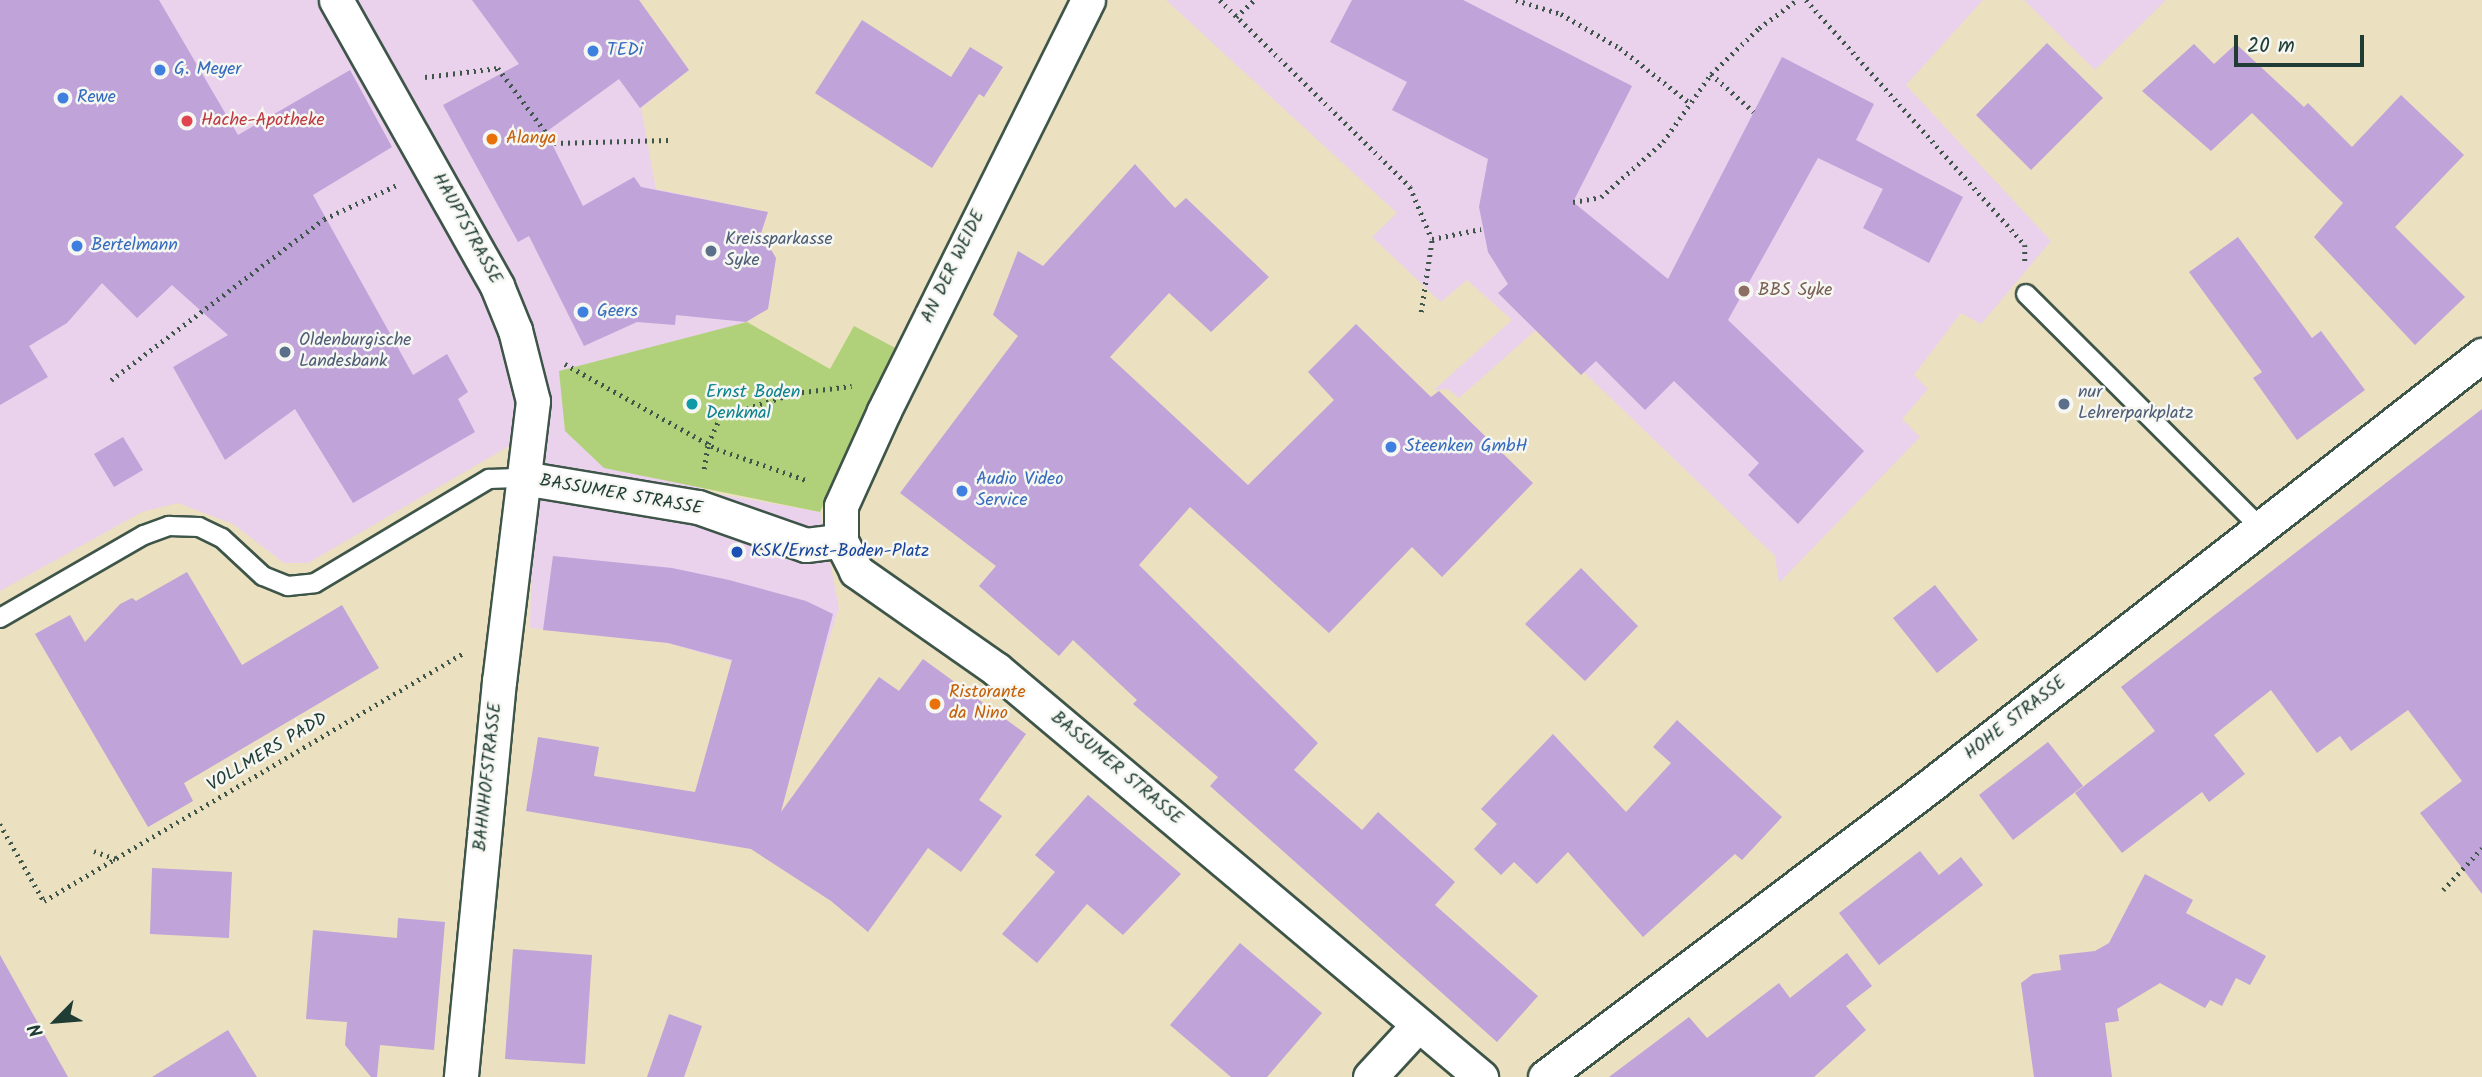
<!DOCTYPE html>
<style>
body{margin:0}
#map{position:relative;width:2482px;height:1077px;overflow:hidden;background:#ebe0bf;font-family:Kalam,sans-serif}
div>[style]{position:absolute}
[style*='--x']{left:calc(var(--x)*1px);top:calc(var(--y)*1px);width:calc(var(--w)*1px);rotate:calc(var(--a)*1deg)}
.built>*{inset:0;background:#ead1ec}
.green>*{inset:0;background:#b0d179}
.building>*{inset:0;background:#bfa3d9}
.path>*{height:4.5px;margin-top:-2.25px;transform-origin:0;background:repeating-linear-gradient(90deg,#3e5549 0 2px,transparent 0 7px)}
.roads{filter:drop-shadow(2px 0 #3e5549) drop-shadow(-2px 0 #3e5549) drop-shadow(0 2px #3e5549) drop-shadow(0 -2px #3e5549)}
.service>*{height:18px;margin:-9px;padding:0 9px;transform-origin:9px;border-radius:9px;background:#fff}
.minor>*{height:33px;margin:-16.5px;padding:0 16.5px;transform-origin:16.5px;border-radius:16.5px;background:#fff}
.dots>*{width:19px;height:19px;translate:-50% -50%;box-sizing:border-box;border:4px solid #f6f6f2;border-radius:50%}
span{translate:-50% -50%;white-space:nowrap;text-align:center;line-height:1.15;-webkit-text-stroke:5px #f6f6f2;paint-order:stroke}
.shop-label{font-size:18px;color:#366cbe}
.left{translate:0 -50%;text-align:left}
.health-label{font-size:18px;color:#be3a42}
.food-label{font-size:18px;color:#c56008}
.street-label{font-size:18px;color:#1f3d34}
.service-label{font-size:18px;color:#4e5e75}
.education-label{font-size:18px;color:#785e54}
.culture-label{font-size:18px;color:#0d838f}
.transit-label{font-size:18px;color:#164399}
.north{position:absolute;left:21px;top:986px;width:70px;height:70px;-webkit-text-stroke:5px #f6f6f2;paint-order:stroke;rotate:245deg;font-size:19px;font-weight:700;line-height:28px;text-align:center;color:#1f3d34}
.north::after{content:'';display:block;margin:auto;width:24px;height:32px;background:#1f3d34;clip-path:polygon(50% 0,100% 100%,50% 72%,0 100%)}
.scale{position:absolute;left:2234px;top:35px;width:130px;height:32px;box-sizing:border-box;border:4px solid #1f3d34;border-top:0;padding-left:9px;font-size:21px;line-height:24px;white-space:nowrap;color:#1f3d34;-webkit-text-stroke:5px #f6f6f2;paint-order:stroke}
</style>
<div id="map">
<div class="built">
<div style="clip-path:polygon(0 0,639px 0,689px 70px,641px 108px,656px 189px,768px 212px,761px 233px,776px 258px,768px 309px,746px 322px,701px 491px,820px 512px,839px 608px,814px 686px,668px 643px,530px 628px,535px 431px,308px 563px,284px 563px,233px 524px,178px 503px,142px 512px,0 591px)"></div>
<div style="clip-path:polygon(1166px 0,1983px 0,1906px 85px,2051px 241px,1981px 324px,1961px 313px,1914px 375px,1928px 389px,1902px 419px,1920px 437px,1779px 583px,1775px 556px,1538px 328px,1459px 398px,1448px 389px,1434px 390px,1512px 320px,1467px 280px,1441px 302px,1372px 237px,1397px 213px)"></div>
<div style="clip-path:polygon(2024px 0,2166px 0,2095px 70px)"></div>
</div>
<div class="green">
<div style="clip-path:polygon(747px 322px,830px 369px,854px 326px,899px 350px,820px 512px,604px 468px,565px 431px,559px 371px)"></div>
</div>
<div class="building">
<div style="clip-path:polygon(0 0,159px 0,238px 135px,350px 70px,392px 147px,313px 195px,413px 375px,447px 354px,468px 392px,458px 399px,475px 432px,353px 503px,295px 409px,225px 460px,173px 367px,228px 335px,172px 285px,137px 318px,102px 283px,67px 323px,29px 346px,48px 377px,0 405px)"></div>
<div style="clip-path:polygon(472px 0,639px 0,689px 70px,640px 108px,619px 79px,546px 132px,583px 206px,634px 177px,641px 187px,768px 212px,761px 233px,776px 258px,768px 309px,746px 322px,676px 315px,675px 325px,637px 322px,584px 346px,529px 236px,518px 242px,443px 105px,519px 64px)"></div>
<div style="clip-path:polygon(1352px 0,1463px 0,1632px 86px,1573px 202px,1668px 279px,1782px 57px,1874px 104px,1856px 140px,1963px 197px,1929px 263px,1863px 228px,1883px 189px,1818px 158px,1728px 320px,1864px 451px,1798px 524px,1748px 475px,1759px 463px,1674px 381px,1645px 410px,1596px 361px,1581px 375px,1498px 293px,1508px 284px,1488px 252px,1479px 207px,1488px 159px,1392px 110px,1407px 82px,1330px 42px)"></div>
<div style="clip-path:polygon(862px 20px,951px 77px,970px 47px,1003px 67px,984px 97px,979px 94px,932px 168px,815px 93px)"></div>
<div style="clip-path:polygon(2047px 43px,2103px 98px,2031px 170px,1976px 115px)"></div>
<div style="clip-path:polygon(2194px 44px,2214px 64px,2236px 44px,2304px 107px,2308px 103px,2352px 147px,2401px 95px,2464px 155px,2395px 227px,2465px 297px,2415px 345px,2314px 237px,2343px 203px,2252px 113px,2211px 151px,2142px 91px)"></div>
<div style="clip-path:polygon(1135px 164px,1175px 208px,1186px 198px,1269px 277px,1211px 332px,1169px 293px,1110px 357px,1248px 485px,1334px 400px,1308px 372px,1356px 324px,1431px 397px,1439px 391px,1533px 483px,1442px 577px,1412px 547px,1329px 633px,1190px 507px,1139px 565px,1318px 743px,1294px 770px,1362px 830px,1378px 812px,1455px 882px,1435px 905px,1538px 996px,1497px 1042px,1210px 786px,1218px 777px,1133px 704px,1137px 700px,1073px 640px,1059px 656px,979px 586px,996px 566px,900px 493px,1018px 336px,993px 315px,1018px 251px,1043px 266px)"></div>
<div style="clip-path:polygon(2238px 237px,2312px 338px,2321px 331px,2365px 390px,2297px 440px,2253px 378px,2262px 372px,2189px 272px)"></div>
<div style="clip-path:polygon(2482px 409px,2482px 894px,2420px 813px,2462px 781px,2408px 710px,2351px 751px,2340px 736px,2317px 753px,2271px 690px,2214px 735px,2245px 774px,2209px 802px,2202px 792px,2122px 853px,2075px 793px,2155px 731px,2121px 687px)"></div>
<div style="clip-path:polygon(123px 437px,143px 470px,114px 487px,94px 454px)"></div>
<div style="clip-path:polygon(553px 556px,672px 568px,729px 580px,806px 601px,833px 614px,781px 812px,879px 677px,899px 691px,923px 659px,1026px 734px,979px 800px,1002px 816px,961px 872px,928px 848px,868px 932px,831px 901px,751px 849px,526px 811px,538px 737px,599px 747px,594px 776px,695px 792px,732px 660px,668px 643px,543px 630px)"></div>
<div style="clip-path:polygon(1581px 568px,1638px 626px,1585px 681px,1525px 624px)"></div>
<div style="clip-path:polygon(187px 572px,242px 665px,342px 605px,379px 668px,184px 783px,193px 801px,148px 827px,35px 634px,70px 615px,85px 642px,120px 604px,132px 598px,136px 601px)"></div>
<div style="clip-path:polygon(1935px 585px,1978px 640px,1937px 673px,1893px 618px)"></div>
<div style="clip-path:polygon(1677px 720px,1782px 817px,1742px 860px,1735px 854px,1643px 937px,1568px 852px,1537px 884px,1514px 862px,1501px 875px,1474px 849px,1497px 824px,1481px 809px,1553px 734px,1626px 812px,1671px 763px,1653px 747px)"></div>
<div style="clip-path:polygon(2048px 742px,2083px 786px,2013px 840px,1979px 795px)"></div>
<div style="clip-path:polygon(1088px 795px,1181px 874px,1123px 935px,1087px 904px,1037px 963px,1002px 934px,1055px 872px,1035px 855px)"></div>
<div style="clip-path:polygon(1920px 851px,1939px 875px,1961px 857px,1983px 885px,1879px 965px,1839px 913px)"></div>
<div style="clip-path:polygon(152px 868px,232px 872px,229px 938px,150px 934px)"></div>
<div style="clip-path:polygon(2145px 874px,2193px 900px,2186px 913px,2266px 956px,2250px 985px,2236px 978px,2222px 1006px,2210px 1000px,2205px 1008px,2160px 983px,2117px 1009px,2119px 1021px,2105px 1023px,2112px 1077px,2034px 1077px,2021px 983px,2033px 974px,2061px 970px,2059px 955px,2095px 951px,2109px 943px)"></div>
<div style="clip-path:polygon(398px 918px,445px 922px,434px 1050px,380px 1045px,377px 1077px,371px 1077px,345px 1045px,347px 1022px,306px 1019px,313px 930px,397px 938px)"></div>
<div style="clip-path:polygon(1240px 943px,1322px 1013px,1267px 1077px,1231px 1077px,1170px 1025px)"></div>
<div style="clip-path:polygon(513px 949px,592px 955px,585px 1064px,505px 1059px)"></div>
<div style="clip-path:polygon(1847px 953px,1872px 986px,1846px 1006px,1866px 1030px,1814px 1077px,1609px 1077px,1689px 1017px,1707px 1038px,1779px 983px,1790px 998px)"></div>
<div style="clip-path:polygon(0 955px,68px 1077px,0 1077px)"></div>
<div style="clip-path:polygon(669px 1014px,702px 1026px,684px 1077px,647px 1077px)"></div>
<div style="clip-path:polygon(228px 1030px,257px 1077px,152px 1077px)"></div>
</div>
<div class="path">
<div style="--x:1220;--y:0;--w:267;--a:44.5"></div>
<div style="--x:1410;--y:187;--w:56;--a:67.1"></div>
<div style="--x:1432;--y:239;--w:50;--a:-11.5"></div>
<div style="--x:1516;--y:0;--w:47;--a:17.3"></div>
<div style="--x:1561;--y:14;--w:68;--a:30"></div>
<div style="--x:1620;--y:48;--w:89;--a:38.2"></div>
<div style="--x:1806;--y:0;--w:329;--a:48.2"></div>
<div style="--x:2025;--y:245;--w:20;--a:90"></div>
<div style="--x:1236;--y:17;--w:25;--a:-43"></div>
<div style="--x:1711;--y:74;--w:57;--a:41.5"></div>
<div style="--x:425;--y:77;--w:74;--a:-7"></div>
<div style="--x:498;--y:68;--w:94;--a:53.3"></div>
<div style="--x:554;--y:143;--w:115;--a:-1.5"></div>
<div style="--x:1573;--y:202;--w:28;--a:-10"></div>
<div style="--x:1601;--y:197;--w:83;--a:-41.6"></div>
<div style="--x:1663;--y:142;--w:83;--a:-54.8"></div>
<div style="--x:1711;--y:74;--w:66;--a:-43.8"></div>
<div style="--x:1759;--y:28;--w:47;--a:-36.4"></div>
<div style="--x:1421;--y:312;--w:74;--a:-81.4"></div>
<div style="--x:565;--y:364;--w:174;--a:29.2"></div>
<div style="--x:717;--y:449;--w:97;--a:19.2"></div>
<div style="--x:111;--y:380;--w:267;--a:-37.1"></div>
<div style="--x:324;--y:219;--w:81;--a:-25"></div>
<div style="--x:704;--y:469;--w:25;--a:-81"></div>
<div style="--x:708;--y:444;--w:30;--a:-66"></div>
<div style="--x:720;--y:417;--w:79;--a:-17.7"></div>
<div style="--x:795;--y:393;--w:57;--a:-7"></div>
<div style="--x:0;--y:824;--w:89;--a:60.3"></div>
<div style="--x:44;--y:901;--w:487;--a:-30.6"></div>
<div style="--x:94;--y:851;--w:23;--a:20"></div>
<div style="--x:2443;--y:890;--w:57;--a:-47.1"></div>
</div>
<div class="roads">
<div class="service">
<div style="--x:2026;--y:294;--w:333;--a:44.9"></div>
<div style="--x:0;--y:618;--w:166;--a:-30"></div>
<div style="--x:144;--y:535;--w:27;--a:-20"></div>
<div style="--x:169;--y:526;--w:30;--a:2"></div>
<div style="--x:199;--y:527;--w:25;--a:26"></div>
<div style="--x:222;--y:538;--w:56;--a:42.8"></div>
<div style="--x:263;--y:576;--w:27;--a:22"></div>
<div style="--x:288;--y:586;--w:27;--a:-6"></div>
<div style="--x:315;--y:583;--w:203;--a:-30.9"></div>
<div style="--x:489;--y:479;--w:34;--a:-2"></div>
</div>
<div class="minor">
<div style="--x:336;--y:0;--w:328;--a:60.6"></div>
<div style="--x:497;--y:286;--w:48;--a:67.8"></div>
<div style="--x:515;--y:330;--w:73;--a:75.8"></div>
<div style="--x:533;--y:401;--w:282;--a:96.9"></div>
<div style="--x:499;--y:681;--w:398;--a:95.5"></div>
<div style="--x:1088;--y:0;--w:459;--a:116.4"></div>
<div style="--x:884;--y:411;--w:104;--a:114.4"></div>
<div style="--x:841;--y:506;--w:35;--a:90"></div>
<div style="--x:841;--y:541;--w:34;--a:63"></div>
<div style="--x:856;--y:571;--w:171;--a:35"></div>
<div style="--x:996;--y:669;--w:634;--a:40.07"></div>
<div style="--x:523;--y:478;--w:177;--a:9.4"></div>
<div style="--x:698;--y:507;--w:114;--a:19.4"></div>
<div style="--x:806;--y:545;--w:35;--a:-7"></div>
<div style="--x:1370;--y:1077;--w:71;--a:-47.3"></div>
<div style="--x:1545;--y:1077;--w:490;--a:-37.1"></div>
<div style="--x:1936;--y:781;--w:693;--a:-37.96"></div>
</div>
</div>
<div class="dots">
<div style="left:593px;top:51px;background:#3f7fe0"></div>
<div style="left:160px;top:70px;background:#3f7fe0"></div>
<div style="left:63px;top:98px;background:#3f7fe0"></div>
<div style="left:187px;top:121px;background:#e0444e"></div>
<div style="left:492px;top:139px;background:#e8710a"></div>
<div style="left:77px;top:246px;background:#3f7fe0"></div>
<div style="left:711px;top:251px;background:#5c6f8a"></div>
<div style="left:1744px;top:291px;background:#8d6e63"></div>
<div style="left:583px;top:312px;background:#3f7fe0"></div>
<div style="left:285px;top:352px;background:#5c6f8a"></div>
<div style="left:692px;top:404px;background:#0f9aa8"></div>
<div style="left:2064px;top:404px;background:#5c6f8a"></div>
<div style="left:1391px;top:447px;background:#3f7fe0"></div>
<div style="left:962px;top:491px;background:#3f7fe0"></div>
<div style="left:737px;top:552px;background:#1a4fb4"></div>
<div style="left:935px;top:704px;background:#e8710a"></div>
</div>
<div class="shop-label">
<span class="left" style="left:607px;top:51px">TEDi</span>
<span class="left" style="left:174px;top:70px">G. Meyer</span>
<span class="left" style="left:77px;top:98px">Rewe</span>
<span class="left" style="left:91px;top:246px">Bertelmann</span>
<span class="left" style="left:597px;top:312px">Geers</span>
<span class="left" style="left:1405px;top:447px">Steenken GmbH</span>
<span class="left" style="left:976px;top:491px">Audio Video<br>Service</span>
</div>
<div class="health-label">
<span class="left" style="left:201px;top:121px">Hache-Apotheke</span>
</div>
<div class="food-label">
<span class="left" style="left:506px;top:139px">Alanya</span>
<span class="left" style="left:949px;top:704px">Ristorante<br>da Nino</span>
</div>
<div class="street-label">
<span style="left:466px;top:229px;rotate:61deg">HAUPTSTRASSE</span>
<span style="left:954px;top:267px;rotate:-64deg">AN DER WEIDE</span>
<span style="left:621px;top:496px;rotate:10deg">BASSUMER STRASSE</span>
<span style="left:2016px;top:719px;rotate:-38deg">HOHE STRASSE</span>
<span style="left:268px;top:753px;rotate:-31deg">VOLLMERS PADD</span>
<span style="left:1116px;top:769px;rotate:40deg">BASSUMER STRASSE</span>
<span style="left:489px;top:777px;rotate:-84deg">BAHNHOFSTRASSE</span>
</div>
<div class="service-label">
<span class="left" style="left:725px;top:251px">Kreissparkasse<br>Syke</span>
<span class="left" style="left:299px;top:352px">Oldenburgische<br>Landesbank</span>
<span class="left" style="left:2078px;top:404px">nur<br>Lehrerparkplatz</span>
</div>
<div class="education-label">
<span class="left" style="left:1758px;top:291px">BBS Syke</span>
</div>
<div class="culture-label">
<span class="left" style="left:706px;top:404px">Ernst Boden<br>Denkmal</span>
</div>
<div class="transit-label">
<span class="left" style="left:751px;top:552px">KSK/Ernst-Boden-Platz</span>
</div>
<div class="north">N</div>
<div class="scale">20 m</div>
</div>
